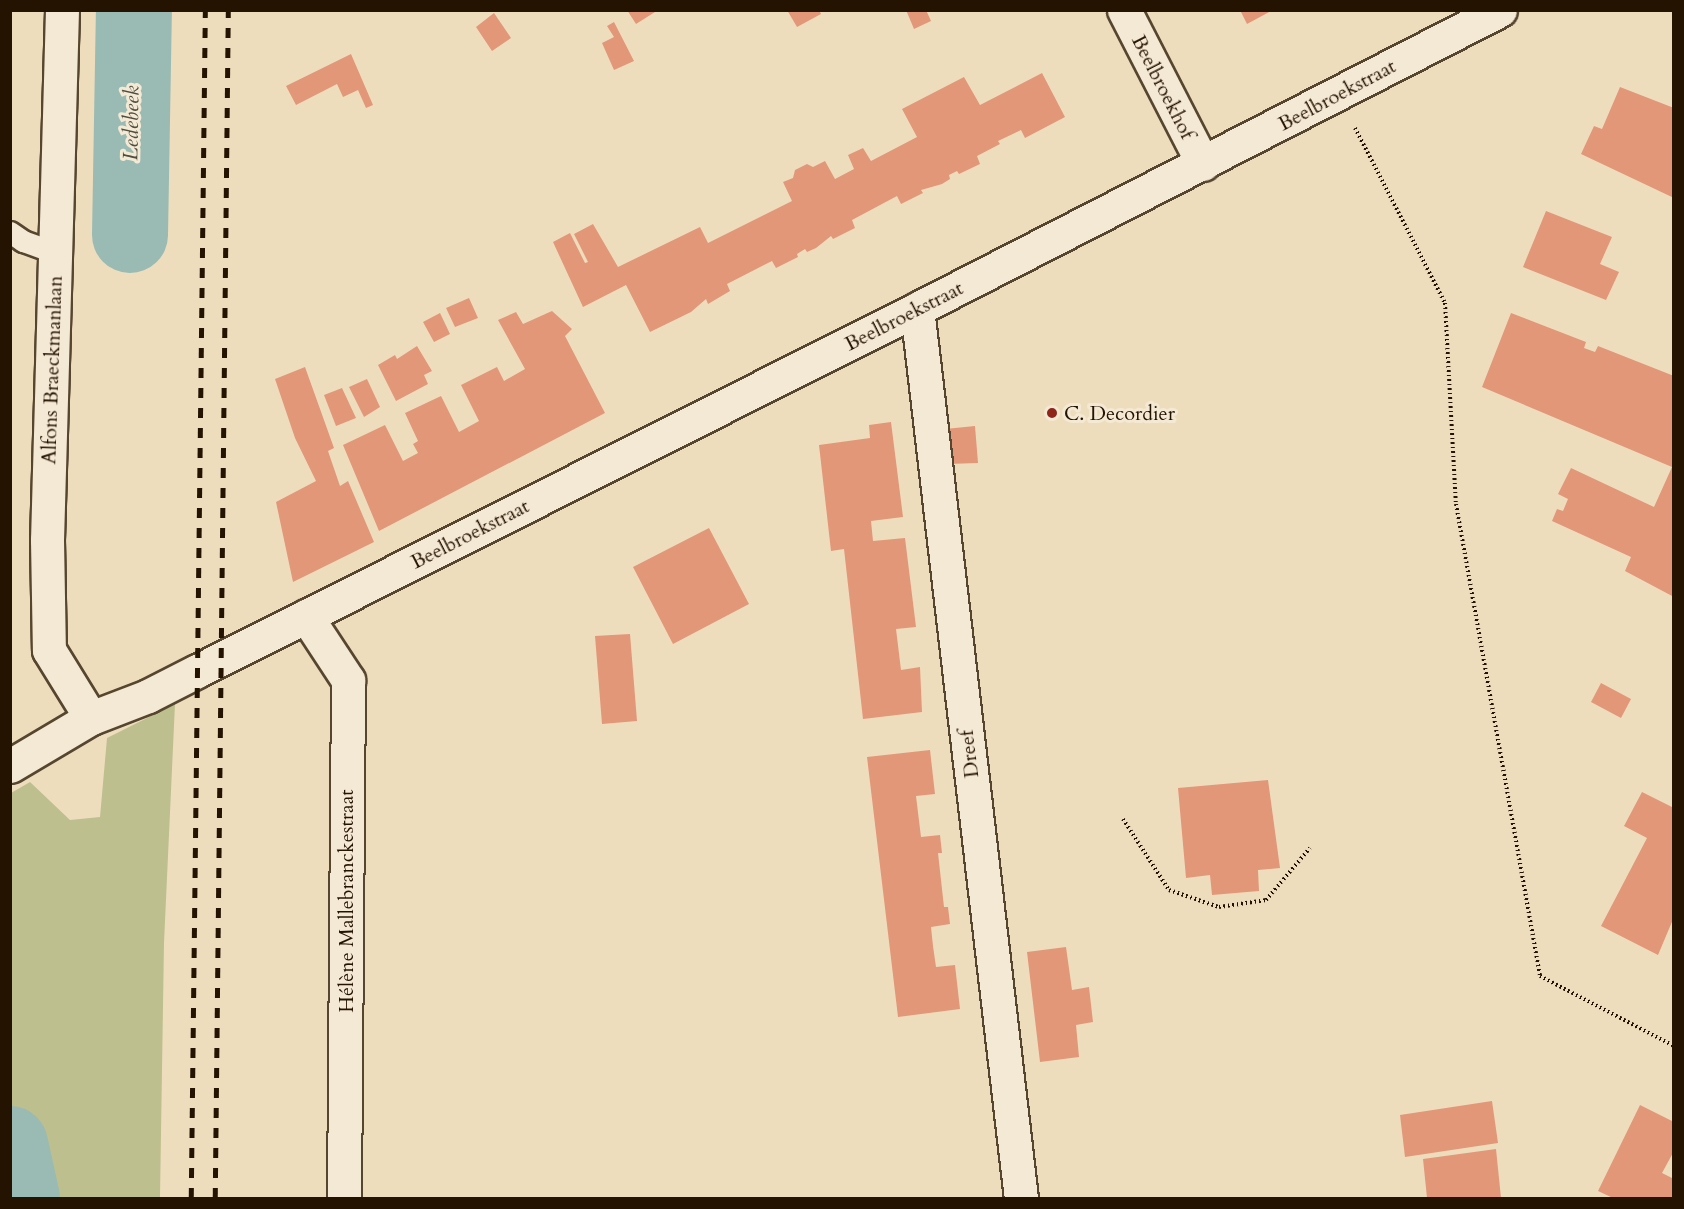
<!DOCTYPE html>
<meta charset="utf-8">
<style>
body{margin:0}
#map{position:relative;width:1684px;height:1209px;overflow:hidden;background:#eeddbd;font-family:Cardo,serif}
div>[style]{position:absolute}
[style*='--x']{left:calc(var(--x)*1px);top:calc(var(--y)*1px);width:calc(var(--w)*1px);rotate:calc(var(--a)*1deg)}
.green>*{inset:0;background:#bebf8e}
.river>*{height:76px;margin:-38px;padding:0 38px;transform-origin:38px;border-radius:38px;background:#99bbb3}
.building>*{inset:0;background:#e29779}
.path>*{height:4px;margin-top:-2px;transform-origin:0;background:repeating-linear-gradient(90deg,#241300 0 1.5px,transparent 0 4.5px)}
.roads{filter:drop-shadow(2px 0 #56462f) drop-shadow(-2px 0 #56462f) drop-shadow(0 2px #56462f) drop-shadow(0 -2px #56462f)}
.lane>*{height:21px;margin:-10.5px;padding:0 10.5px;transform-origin:10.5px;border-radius:10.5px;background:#f4e9d4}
.street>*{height:33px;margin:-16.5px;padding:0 16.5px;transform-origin:16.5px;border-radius:16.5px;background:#f4e9d4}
.secondary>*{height:33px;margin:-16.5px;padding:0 16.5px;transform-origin:16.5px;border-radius:16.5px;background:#f4e9d4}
.rail>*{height:4.5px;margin-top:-2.25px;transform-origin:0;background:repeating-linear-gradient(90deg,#241300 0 10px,transparent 0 20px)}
.dots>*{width:16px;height:16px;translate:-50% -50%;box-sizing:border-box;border:3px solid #f4e9d4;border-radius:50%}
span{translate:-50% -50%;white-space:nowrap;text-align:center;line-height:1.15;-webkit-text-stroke:6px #f4e9d4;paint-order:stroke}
.street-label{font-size:20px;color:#241300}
.poi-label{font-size:20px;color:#241300}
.left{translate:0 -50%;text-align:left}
.water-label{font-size:21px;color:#4d4e3f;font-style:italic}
.frame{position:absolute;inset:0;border:12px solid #241300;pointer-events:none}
</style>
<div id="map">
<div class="green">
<div style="clip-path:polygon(175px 704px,164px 943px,160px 1198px,11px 1198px,11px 793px,30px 782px,70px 820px,100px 817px,107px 738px)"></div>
</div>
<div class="river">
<div style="--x:130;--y:235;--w:225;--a:-89"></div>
<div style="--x:10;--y:1144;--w:55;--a:77.5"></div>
</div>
<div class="building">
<div style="clip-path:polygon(627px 10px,654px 10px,655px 12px,636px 24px)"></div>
<div style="clip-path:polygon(787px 10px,819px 10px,821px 14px,797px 27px)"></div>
<div style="clip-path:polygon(906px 10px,926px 10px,931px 21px,914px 29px)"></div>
<div style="clip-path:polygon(1240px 10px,1273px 10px,1247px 24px)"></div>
<div style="clip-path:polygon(494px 13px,511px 38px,492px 51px,476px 27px)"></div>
<div style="clip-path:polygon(614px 22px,634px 61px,614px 70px,602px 43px,614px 37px,607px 26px)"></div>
<div style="clip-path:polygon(351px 54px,373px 105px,366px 108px,358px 90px,343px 97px,337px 84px,296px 105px,286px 86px)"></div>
<div style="clip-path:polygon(1042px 73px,1065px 117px,1025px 138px,1021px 130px,998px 141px,1000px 144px,977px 156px,980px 164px,959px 174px,957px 171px,949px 175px,950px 179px,942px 184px,921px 190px,923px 193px,901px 204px,897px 196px,852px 220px,855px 228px,833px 239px,831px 236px,816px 248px,807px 252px,805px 249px,797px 254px,798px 257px,776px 268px,772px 261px,727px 284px,730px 291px,708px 304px,706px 299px,691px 312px,650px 332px,626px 285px,583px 307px,553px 242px,570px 233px,585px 263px,588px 262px,574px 234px,593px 224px,618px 267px,700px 227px,708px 243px,792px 201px,783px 182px,793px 178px,795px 170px,807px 164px,813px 167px,825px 161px,835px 179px,854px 169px,848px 155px,863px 148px,871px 161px,917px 137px,902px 109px,964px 77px,980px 105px)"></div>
<div style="clip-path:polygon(1620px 87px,1674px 108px,1674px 198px,1581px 154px,1594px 126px,1602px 129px)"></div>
<div style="clip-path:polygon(1546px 211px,1612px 237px,1600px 264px,1619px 272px,1606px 300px,1523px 267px)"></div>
<div style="clip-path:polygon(469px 298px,478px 318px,455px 327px,446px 308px)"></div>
<div style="clip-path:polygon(552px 311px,572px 329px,565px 336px,605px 413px,379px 531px,343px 445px,385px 425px,403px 461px,418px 453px,413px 444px,418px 441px,405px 413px,441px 396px,459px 432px,479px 421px,461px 385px,497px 367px,504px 381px,525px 369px,498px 320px,516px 312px,523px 324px)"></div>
<div style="clip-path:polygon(440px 313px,450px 334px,434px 342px,423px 322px)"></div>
<div style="clip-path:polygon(1511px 313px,1586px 342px,1584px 348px,1595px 352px,1598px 346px,1674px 376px,1674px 597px,1625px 571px,1631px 557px,1552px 521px,1557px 509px,1563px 511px,1568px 499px,1558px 494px,1571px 468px,1654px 507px,1672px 467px,1482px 387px)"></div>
<div style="clip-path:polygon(417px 346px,432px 371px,424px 375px,428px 384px,396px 401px,378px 365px,395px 355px,397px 359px)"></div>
<div style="clip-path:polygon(305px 367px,334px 448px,328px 451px,340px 486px,348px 481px,374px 542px,293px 582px,276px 502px,316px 481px,295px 438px,275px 379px)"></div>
<div style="clip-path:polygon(367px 379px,380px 407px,364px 417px,349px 387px)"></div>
<div style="clip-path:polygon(342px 388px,356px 418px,336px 426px,324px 395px)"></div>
<div style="clip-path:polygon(891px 422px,903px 517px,871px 521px,873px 541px,905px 538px,916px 627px,896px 629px,901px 670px,920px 667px,922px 712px,863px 719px,844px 549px,831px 551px,819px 445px,870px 438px,869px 425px)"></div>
<div style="clip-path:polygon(975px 426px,978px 463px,948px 464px,945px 429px)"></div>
<div style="clip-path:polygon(709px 528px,749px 604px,673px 644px,633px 567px)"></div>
<div style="clip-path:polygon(630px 634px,637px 721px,602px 724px,595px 636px)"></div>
<div style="clip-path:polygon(1601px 683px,1631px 699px,1621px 718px,1591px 702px)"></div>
<div style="clip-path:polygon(930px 750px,935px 794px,916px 796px,921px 837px,940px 835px,942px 853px,938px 853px,944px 907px,948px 907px,950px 924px,931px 927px,933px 946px,936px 967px,955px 965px,960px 1009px,898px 1017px,867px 757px)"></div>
<div style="clip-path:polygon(1268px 780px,1280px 868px,1258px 870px,1259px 891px,1212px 895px,1210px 875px,1186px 878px,1178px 788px)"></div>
<div style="clip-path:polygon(1642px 792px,1674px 808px,1674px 917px,1658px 955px,1601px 926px,1647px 838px,1624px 826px)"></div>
<div style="clip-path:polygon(1066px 947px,1072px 990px,1089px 987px,1093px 1022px,1076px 1025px,1079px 1057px,1040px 1062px,1027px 952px)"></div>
<div style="clip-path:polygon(1492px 1101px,1498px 1143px,1405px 1157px,1400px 1115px)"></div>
<div style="clip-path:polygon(1640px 1105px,1674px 1122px,1674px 1151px,1662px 1173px,1674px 1179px,1674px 1198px,1613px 1198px,1598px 1191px)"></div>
<div style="clip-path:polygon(1496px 1149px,1501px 1198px,1427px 1198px,1423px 1159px)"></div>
</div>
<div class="path">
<div style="--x:1355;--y:128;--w:197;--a:62.8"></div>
<div style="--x:1445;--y:303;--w:201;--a:86.9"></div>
<div style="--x:1456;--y:504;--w:479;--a:79.9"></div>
<div style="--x:1540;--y:976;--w:151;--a:27.6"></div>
<div style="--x:1123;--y:819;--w:85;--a:57.1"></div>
<div style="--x:1169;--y:890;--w:53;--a:18.8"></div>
<div style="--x:1219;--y:907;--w:48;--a:-8.5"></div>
<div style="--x:1266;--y:900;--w:68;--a:-49.8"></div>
</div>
<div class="roads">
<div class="lane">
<div style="--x:10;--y:232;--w:16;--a:35"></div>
<div style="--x:23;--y:241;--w:35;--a:20"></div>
</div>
<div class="street">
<div style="--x:62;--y:10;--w:530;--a:91.62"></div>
<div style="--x:47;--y:540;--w:110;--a:89"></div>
<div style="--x:49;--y:650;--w:80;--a:58.3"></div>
<div style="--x:1124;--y:10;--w:173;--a:62.8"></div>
<div style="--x:917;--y:309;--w:895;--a:83.33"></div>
<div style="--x:306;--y:616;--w:77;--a:56.7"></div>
<div style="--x:348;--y:680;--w:518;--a:90.44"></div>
</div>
<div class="secondary">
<div style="--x:10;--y:766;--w:94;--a:-30.7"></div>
<div style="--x:91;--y:718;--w:61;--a:-21.1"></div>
<div style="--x:148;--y:696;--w:55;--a:-27"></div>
<div style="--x:197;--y:671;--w:806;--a:-26.69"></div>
<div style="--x:917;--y:309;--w:655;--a:-27.15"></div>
</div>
</div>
<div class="rail">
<div style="--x:191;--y:1198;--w:1188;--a:-89.32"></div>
<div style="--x:215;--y:1198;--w:1188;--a:-89.37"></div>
</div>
<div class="dots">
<div style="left:1052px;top:413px;background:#8f2418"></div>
</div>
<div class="street-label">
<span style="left:1163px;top:87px;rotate:63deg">Beelbroekhof</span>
<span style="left:1337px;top:95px;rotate:-28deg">Beelbroekstraat</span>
<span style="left:904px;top:316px;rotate:-27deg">Beelbroekstraat</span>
<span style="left:52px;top:370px;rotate:-88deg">Alfons Braeckmanlaan</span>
<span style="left:470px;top:534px;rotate:-27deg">Beelbroekstraat</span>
<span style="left:969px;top:754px;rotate:-97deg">Dreef</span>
<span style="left:346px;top:901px;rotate:-90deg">Hélène Mallebranckestraat</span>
</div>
<div class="poi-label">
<span class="left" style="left:1064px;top:413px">C. Decordier</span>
</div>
<div class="water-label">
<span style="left:132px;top:123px;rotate:-89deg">Ledebeek</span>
</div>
<div class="frame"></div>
</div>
